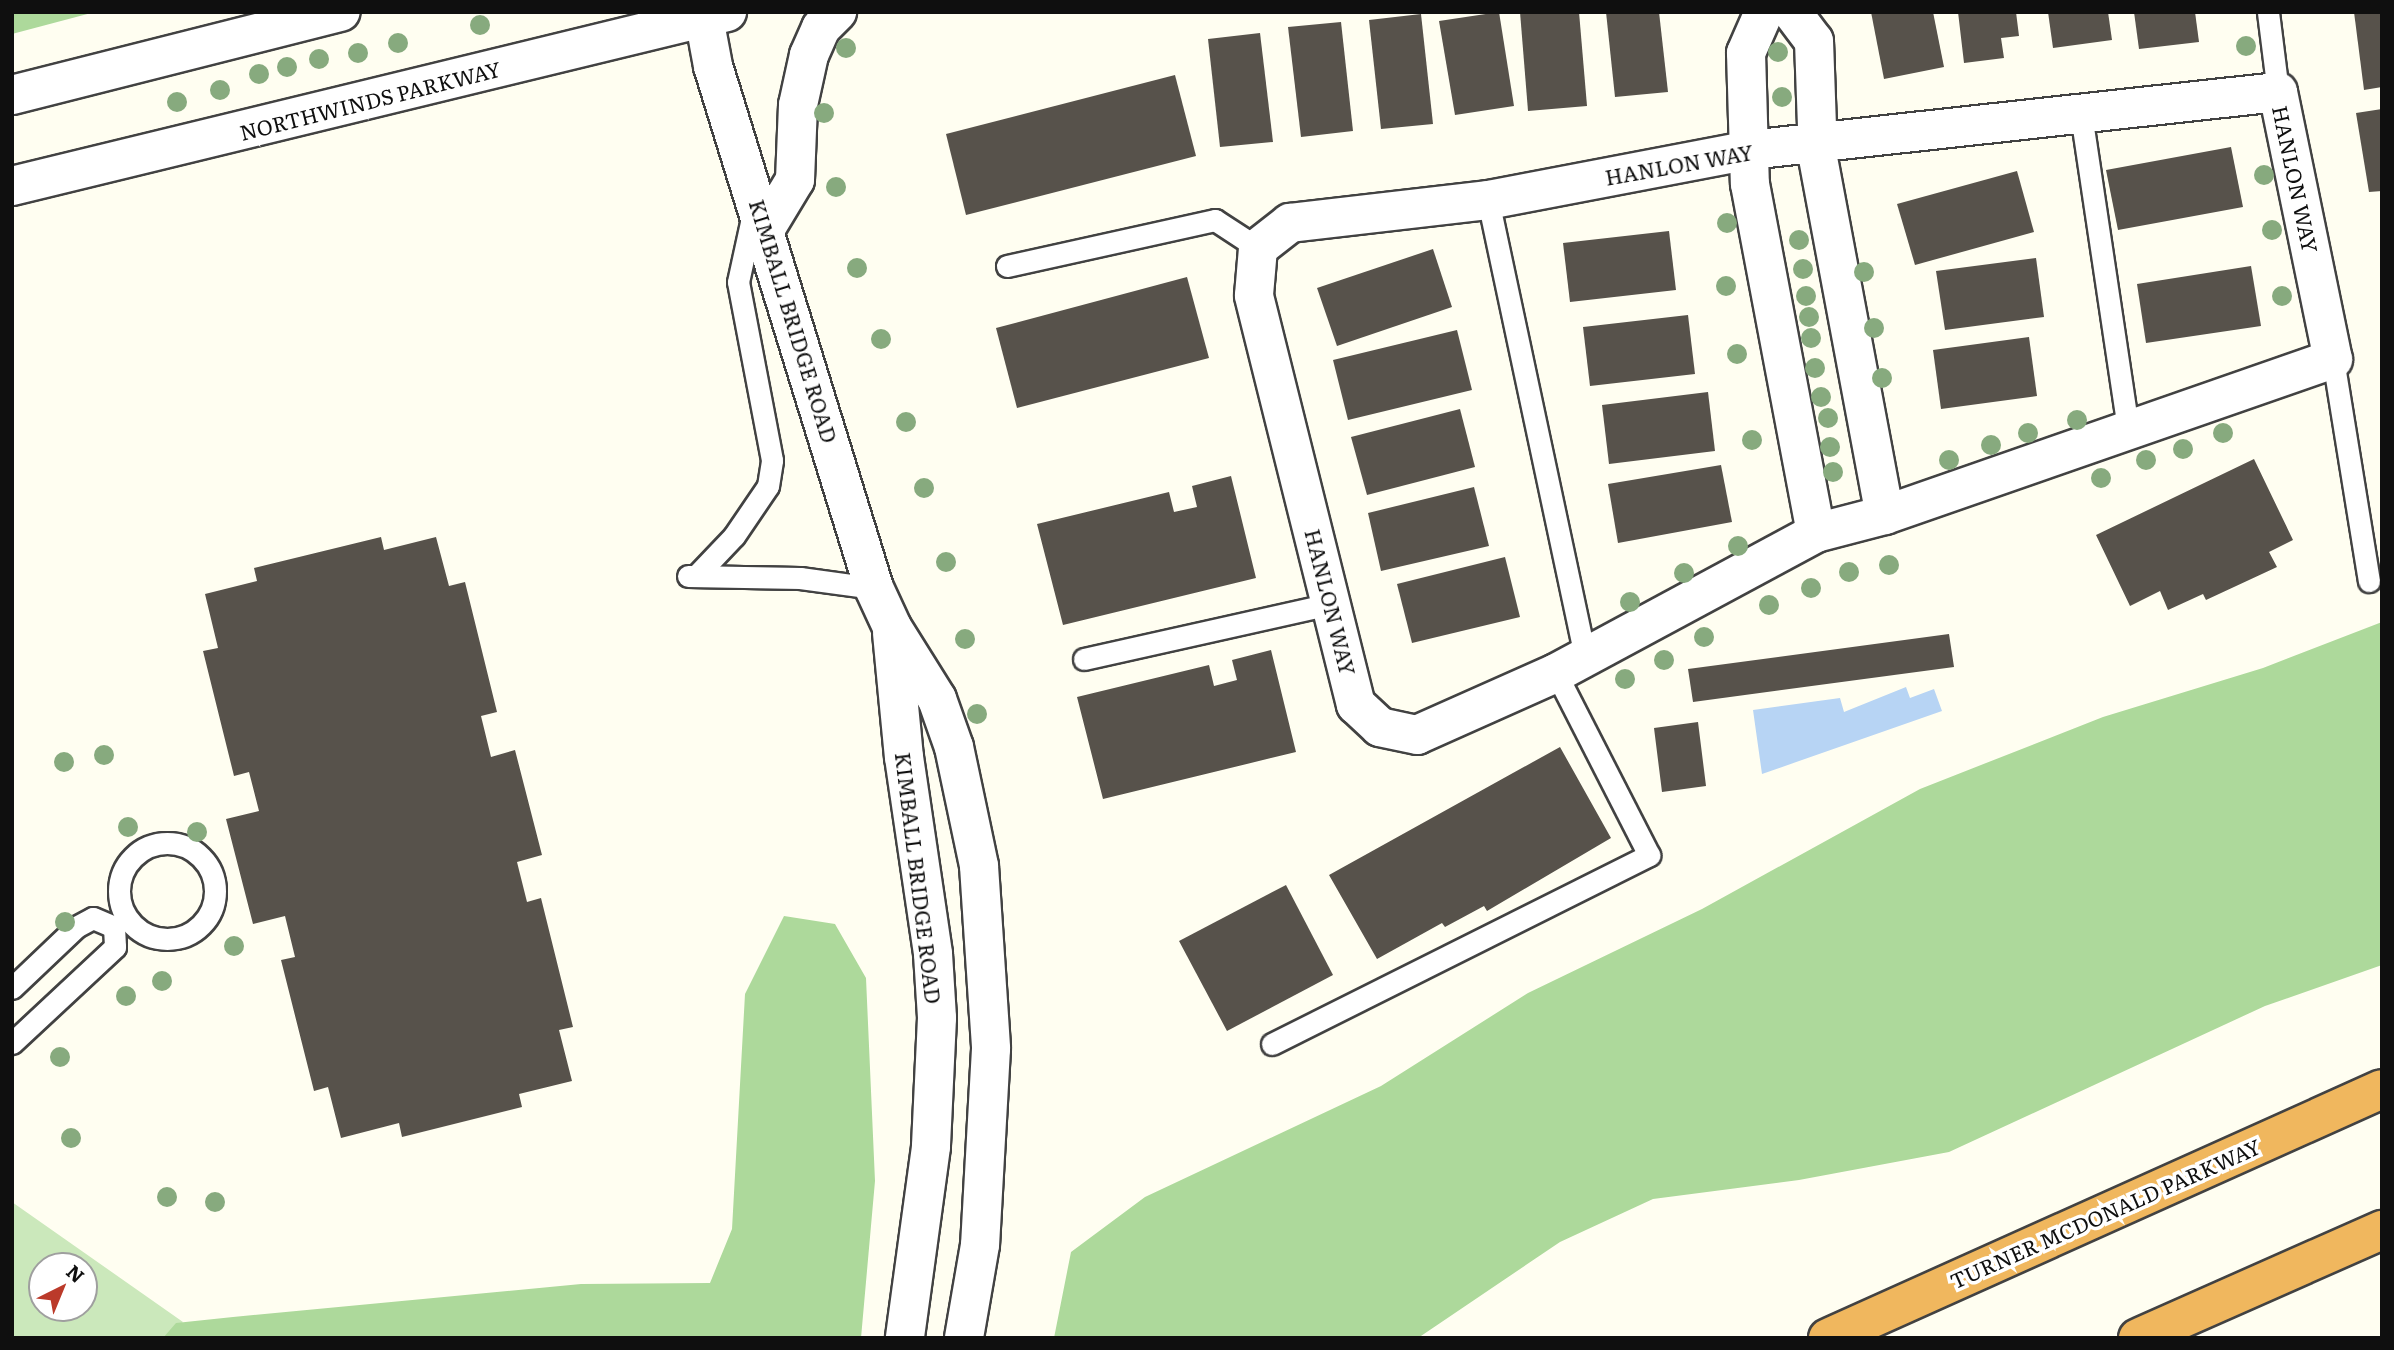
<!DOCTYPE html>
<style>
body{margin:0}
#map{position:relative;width:2394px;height:1350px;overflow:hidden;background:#fffef1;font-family:Literata,serif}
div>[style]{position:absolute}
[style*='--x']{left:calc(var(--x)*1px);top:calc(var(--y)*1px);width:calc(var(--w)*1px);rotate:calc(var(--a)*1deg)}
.green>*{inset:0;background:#cbe8bb}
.forest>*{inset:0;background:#add99b}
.water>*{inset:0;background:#b7d4f4}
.building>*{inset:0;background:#57524b}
.roads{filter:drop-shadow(2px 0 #424242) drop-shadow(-2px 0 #424242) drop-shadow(0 2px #424242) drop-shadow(0 -2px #424242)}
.service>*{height:21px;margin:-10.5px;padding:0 10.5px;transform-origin:10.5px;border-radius:10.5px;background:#fff}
.service>.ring{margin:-10.5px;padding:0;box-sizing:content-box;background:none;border:21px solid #fff;border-radius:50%}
.minor>*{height:38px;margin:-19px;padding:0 19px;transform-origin:19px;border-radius:19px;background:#fff}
.tertiary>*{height:38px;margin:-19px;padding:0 19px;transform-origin:19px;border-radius:19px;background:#fff}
.motorway>*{height:38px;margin:-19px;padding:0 19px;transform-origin:19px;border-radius:19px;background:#f0b75e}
.trees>*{width:20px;height:20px;margin:-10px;border-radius:50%;background:#87aa7e}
span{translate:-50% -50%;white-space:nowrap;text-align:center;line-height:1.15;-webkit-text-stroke:7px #fff;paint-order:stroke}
.street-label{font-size:21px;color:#0f0f0f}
.frame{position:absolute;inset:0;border:14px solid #0f0f0f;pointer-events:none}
.north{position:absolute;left:28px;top:1252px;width:70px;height:70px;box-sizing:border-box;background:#fff;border:2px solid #9f9f9f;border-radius:50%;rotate:43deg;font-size:19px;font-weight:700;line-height:28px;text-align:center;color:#0f0f0f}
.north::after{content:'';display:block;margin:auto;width:24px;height:32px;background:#bb3a2a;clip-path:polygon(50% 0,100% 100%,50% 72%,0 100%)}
</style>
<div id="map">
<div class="green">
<div style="clip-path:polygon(evenodd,12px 1202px,183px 1322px,167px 1338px,12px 1338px,12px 1202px,42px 1266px,84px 1266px,84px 1308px,42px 1308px,42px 1266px)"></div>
</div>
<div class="forest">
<div style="clip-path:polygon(12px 12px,95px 12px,12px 34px)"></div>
<div style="clip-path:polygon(2382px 622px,2382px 965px,2265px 1006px,1949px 1152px,1799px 1180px,1653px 1199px,1560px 1242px,1418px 1338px,1054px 1338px,1071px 1252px,1145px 1197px,1381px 1086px,1528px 993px,1702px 909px,1920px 789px,2103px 717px,2263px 668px)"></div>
<div style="clip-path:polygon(784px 916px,835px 924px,866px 978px,875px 1181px,861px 1338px,163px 1338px,176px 1323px,233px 1317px,581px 1284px,710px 1283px,732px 1229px,745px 994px)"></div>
</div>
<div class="water">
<div style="clip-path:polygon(1906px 687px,1910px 698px,1934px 689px,1942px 711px,1762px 774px,1753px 710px,1840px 698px,1844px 712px)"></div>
</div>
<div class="building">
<div style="clip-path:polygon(1499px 12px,1514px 106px,1455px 115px,1439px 21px)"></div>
<div style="clip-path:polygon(1520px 12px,1579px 12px,1587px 106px,1528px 111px)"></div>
<div style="clip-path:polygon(1606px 12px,1659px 12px,1668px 92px,1615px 97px)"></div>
<div style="clip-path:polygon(1871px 12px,1933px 12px,1944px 67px,1884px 79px)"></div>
<div style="clip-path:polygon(1958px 12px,2016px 12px,2019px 36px,2001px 38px,2004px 58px,1964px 63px)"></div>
<div style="clip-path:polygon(2048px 12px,2108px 12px,2112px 40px,2053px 48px)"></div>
<div style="clip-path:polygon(2134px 12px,2195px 12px,2199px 42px,2139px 49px)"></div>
<div style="clip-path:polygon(2354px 12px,2382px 12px,2382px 87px,2364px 90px)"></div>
<div style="clip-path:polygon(1421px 14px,1433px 124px,1381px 129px,1369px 20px)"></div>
<div style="clip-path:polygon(1341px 22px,1353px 131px,1301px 137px,1288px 27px)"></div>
<div style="clip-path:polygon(1260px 33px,1273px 142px,1220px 147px,1208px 39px)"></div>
<div style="clip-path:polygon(1175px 75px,1196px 156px,966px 215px,946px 134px)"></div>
<div style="clip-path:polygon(2382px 109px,2382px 191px,2369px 192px,2356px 113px)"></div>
<div style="clip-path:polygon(2231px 147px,2243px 207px,2118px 230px,2106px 170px)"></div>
<div style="clip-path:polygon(2017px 171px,2034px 232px,1915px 265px,1897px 204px)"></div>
<div style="clip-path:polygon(1669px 231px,1676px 290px,1570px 302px,1563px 243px)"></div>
<div style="clip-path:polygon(1433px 249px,1452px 307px,1337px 346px,1317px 288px)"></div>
<div style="clip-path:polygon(2036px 258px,2044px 317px,1945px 330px,1936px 271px)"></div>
<div style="clip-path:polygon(2251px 266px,2261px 326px,2146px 343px,2137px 284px)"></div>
<div style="clip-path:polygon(1187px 277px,1209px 358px,1017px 408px,996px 328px)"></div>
<div style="clip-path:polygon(1688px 315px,1695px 374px,1590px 386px,1583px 327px)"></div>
<div style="clip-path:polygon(1457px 330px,1472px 390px,1348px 420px,1333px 360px)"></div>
<div style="clip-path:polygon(2029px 337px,2037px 396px,1941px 409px,1933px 350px)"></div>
<div style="clip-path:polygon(1708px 392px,1715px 451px,1609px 464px,1602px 405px)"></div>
<div style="clip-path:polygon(1460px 409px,1475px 467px,1367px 495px,1351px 437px)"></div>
<div style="clip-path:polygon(2254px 459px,2293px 540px,2269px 552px,2277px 567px,2206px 600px,2203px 594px,2168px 610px,2160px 591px,2130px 606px,2096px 535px)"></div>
<div style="clip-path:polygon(1721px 465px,1732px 522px,1618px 543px,1608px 484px)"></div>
<div style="clip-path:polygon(1231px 476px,1256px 578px,1063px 625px,1037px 524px,1169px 492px,1174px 512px,1197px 507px,1192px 486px)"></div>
<div style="clip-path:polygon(1474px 487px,1489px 546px,1381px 571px,1368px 513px)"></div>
<div style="clip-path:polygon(381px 537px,384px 550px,436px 537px,449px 586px,465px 582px,497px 712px,481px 716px,491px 757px,515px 750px,542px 855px,517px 862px,527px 902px,541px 898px,573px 1027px,559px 1030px,572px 1081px,519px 1094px,522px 1107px,402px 1137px,399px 1123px,341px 1138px,328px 1087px,314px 1091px,281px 960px,295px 957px,285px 916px,253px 924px,226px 819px,259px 811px,249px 772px,234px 776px,203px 651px,218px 648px,205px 594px,257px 581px,254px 568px)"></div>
<div style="clip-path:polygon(1505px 557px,1520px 617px,1412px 643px,1397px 584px)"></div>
<div style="clip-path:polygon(1949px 634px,1954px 667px,1693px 702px,1688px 669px)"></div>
<div style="clip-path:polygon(1271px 650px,1296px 752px,1103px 799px,1077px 697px,1209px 665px,1214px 686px,1237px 680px,1232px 660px)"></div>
<div style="clip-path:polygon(1698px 722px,1706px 786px,1662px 792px,1654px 728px)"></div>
<div style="clip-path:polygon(1560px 747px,1611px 838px,1487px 911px,1484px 906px,1445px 927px,1442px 923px,1377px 959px,1329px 875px)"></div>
<div style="clip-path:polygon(1286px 885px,1333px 975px,1227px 1031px,1179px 941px)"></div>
</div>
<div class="roads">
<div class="service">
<div style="--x:2268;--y:12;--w:81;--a:82.9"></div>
<div style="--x:2081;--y:114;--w:319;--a:81.5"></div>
<div style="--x:1488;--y:200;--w:468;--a:78"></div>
<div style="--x:1007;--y:266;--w:213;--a:-12.5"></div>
<div style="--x:1215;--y:220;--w:51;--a:33.1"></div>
<div style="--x:2333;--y:359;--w:225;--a:80.8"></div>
<div style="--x:688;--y:576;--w:112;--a:1"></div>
<div style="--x:800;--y:578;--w:75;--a:7.7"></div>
<div style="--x:696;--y:576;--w:55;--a:-46.5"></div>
<div style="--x:734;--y:536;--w:60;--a:-55.8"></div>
<div style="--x:768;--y:486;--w:26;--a:-81"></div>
<div style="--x:772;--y:460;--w:181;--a:-100.8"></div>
<div style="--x:738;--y:282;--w:71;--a:-77.7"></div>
<div style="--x:1084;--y:659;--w:253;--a:-12.6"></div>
<div class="ring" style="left:119px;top:843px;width:75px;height:75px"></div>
<div style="--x:12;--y:988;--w:88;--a:-43.6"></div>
<div style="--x:76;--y:927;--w:19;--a:-28"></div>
<div style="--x:93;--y:918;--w:23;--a:23"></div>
<div style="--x:114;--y:927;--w:20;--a:87"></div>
<div style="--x:115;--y:947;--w:141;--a:137"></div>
<div style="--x:1272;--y:1044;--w:422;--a:-26.6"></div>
<div style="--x:1649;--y:855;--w:204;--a:-117.1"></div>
</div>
<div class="minor">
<div style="--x:1764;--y:12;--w:45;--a:113.7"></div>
<div style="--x:1746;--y:53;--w:131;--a:88.3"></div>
<div style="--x:1750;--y:184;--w:355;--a:79.3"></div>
<div style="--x:1792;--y:12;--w:36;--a:53"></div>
<div style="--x:1814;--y:41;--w:117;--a:88"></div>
<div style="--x:1818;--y:158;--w:363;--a:79.4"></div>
<div style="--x:2278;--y:92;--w:273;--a:78.4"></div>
<div style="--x:2333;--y:359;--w:474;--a:160.8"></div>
<div style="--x:1885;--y:515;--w:71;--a:165.4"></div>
<div style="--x:1816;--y:533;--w:295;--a:151.7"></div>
<div style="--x:1556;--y:673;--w:152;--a:156"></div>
<div style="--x:1417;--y:735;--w:38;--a:-168"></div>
<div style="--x:1380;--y:727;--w:33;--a:-137"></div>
<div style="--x:1356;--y:705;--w:422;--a:-104"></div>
<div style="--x:1254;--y:295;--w:47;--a:-85.1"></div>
<div style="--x:1258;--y:248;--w:41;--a:-38"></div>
<div style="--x:1290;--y:223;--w:199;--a:-6.6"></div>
<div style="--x:1488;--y:200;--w:266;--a:-10.8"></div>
<div style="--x:1749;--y:150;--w:532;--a:-6.26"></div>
</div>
<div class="tertiary">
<div style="--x:703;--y:12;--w:55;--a:79.5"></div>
<div style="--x:713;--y:66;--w:546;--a:72.86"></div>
<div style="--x:874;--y:588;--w:43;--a:65.2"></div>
<div style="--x:892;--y:627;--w:85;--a:58"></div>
<div style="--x:937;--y:699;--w:51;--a:70.5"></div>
<div style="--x:954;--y:747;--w:122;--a:78.1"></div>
<div style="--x:979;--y:866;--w:183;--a:86.2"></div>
<div style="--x:991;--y:1049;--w:196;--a:93.2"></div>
<div style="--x:980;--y:1245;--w:94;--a:99.8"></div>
<div style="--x:12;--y:95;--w:339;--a:-14.2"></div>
<div style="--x:12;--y:186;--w:736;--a:-13.68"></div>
<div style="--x:766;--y:228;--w:56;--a:-58.9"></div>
<div style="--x:795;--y:180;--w:75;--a:-87.7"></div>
<div style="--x:798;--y:105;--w:51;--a:-77.6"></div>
<div style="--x:809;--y:55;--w:30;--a:-66"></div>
<div style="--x:821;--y:28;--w:23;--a:-45"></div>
<div style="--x:892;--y:633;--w:125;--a:84.5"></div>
<div style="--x:904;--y:757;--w:199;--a:81.6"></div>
<div style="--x:933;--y:954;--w:64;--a:86.4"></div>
<div style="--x:937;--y:1018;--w:129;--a:92.7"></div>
<div style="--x:931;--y:1147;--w:193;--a:97.8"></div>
</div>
<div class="motorway">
<div style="--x:1828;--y:1338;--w:607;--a:-24.2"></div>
<div style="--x:2138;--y:1338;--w:267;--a:-23.9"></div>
</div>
</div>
<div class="trees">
<div style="left:480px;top:25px"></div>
<div style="left:398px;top:43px"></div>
<div style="left:2246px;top:46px"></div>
<div style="left:846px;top:48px"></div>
<div style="left:1778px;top:52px"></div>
<div style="left:358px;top:53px"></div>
<div style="left:319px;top:59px"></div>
<div style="left:287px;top:67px"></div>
<div style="left:259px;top:74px"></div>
<div style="left:220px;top:90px"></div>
<div style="left:1782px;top:97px"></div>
<div style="left:177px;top:102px"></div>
<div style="left:824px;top:113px"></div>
<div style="left:2264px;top:175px"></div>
<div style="left:836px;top:187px"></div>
<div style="left:1727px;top:223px"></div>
<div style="left:2272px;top:230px"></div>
<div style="left:1799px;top:240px"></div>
<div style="left:857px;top:268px"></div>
<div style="left:1803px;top:269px"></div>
<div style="left:1864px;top:272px"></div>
<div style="left:1726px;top:286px"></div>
<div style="left:1806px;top:296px"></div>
<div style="left:2282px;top:296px"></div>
<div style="left:1809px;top:317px"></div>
<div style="left:1874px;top:328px"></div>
<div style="left:1811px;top:338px"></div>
<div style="left:881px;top:339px"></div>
<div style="left:1737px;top:354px"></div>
<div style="left:1815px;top:368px"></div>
<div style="left:1882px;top:378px"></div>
<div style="left:1821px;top:397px"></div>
<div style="left:1828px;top:418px"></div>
<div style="left:2077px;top:420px"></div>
<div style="left:906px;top:422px"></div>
<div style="left:2028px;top:433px"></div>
<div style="left:2223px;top:433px"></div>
<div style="left:1752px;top:440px"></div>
<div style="left:1991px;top:445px"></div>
<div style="left:1830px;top:447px"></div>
<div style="left:2183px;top:449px"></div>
<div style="left:1949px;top:460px"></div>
<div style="left:2146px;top:460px"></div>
<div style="left:1833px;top:472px"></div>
<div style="left:2101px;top:478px"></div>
<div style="left:924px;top:488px"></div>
<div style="left:1738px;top:546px"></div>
<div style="left:946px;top:562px"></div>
<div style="left:1889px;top:565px"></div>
<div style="left:1849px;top:572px"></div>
<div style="left:1684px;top:573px"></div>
<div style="left:1811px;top:588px"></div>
<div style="left:1630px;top:602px"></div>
<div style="left:1769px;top:605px"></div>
<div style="left:1704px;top:637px"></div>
<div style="left:965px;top:639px"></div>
<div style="left:1664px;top:660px"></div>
<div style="left:1625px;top:679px"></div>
<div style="left:977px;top:714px"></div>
<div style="left:104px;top:755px"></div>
<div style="left:64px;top:762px"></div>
<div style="left:128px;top:827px"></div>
<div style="left:197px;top:832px"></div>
<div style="left:65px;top:922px"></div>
<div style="left:234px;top:946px"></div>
<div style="left:162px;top:981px"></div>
<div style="left:126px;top:996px"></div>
<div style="left:60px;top:1057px"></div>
<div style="left:71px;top:1138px"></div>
<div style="left:167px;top:1197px"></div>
<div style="left:215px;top:1202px"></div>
</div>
<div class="street-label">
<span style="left:370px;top:100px;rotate:-14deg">NORTHWINDS PARKWAY</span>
<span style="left:1679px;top:164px;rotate:-10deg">HANLON WAY</span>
<span style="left:2296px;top:179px;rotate:78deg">HANLON WAY</span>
<span style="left:794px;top:321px;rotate:73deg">KIMBALL BRIDGE ROAD</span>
<span style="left:1331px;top:602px;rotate:76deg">HANLON WAY</span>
<span style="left:919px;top:878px;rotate:83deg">KIMBALL BRIDGE ROAD</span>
<span style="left:2105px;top:1213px;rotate:-24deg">TURNER MCDONALD PARKWAY</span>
</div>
<div class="frame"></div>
<div class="north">N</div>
</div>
